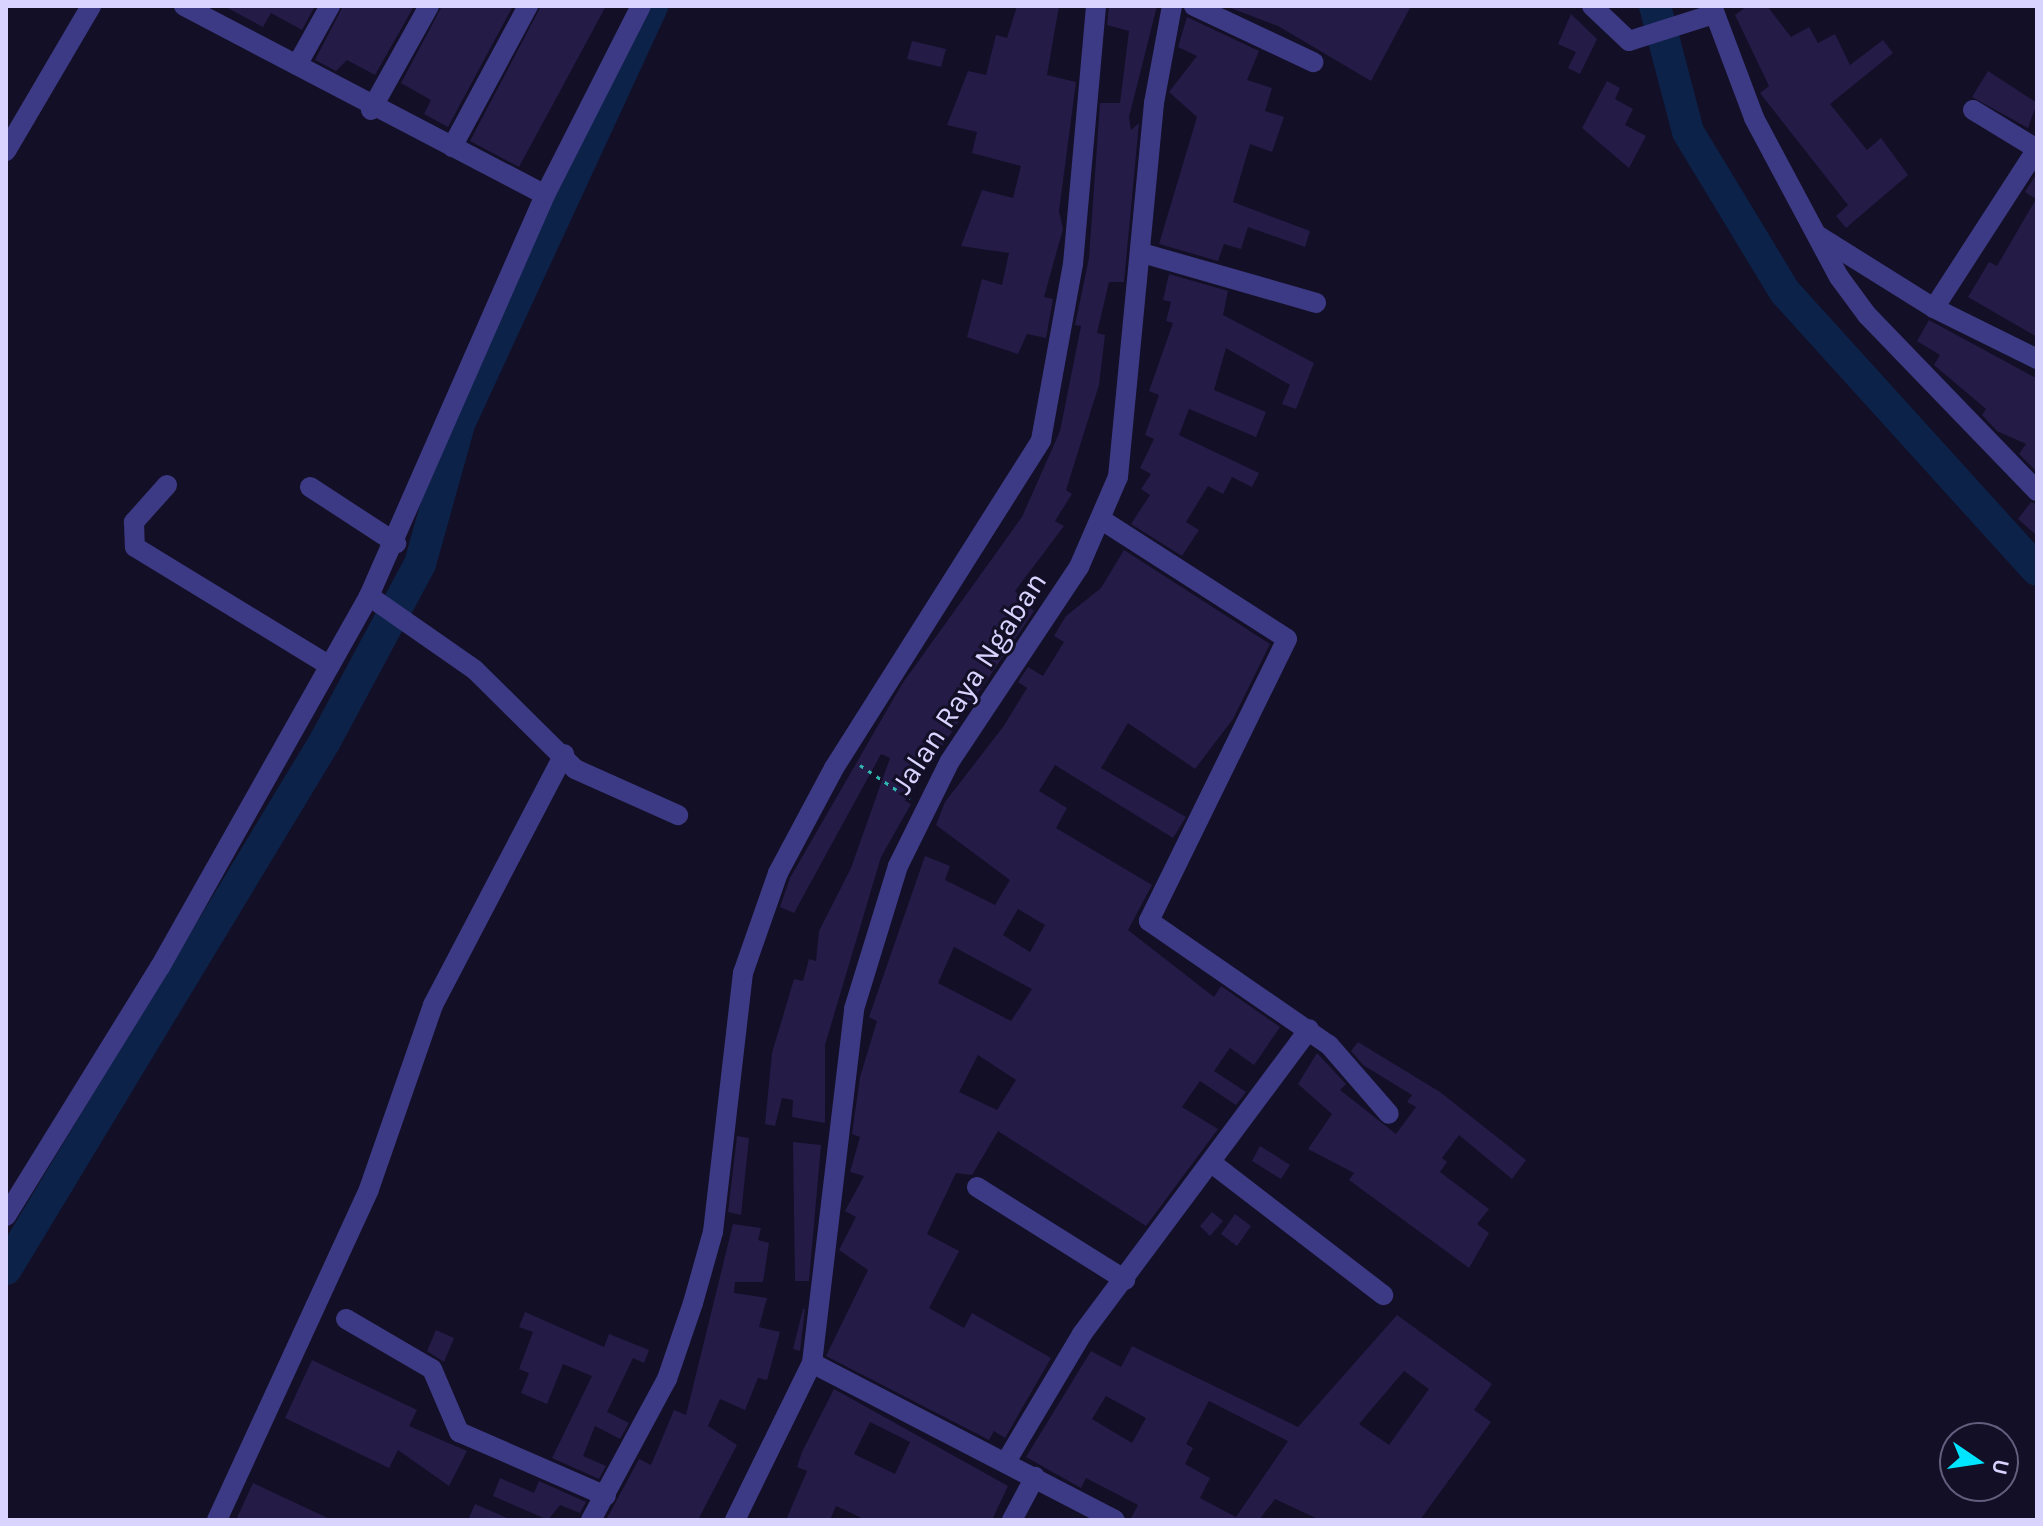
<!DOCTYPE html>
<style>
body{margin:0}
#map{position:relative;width:2043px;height:1526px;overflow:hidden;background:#130f26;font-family:Karla,sans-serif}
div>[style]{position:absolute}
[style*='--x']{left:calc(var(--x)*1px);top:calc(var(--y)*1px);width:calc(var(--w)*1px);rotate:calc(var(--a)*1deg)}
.river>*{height:32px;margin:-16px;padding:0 16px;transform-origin:16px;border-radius:16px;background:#0c2248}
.building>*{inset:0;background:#241b47}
.path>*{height:3px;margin-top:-1.5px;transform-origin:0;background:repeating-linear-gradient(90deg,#2fb8b0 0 4px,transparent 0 10px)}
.minor>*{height:20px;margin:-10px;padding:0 10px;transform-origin:10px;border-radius:10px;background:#3d3a85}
span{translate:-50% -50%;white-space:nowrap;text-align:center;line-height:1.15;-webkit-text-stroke:6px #130f26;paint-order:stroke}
.street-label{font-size:30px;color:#d9d4ff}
.frame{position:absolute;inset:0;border:8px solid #d9d4ff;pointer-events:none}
.north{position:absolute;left:1939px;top:1422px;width:80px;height:80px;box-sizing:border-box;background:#130f26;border:2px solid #625e7d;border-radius:50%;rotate:103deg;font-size:22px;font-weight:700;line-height:32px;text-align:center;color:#d9d4ff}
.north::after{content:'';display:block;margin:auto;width:28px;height:36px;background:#00e5ff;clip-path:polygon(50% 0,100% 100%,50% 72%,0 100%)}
</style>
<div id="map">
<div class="river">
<div style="--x:1655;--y:6;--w:130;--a:75.3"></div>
<div style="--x:1688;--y:132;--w:187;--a:58.8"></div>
<div style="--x:1785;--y:292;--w:375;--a:47.8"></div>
<div style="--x:6;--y:1269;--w:617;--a:-58.86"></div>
<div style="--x:325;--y:741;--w:201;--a:-61.8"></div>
<div style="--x:420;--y:564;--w:145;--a:-74.4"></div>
<div style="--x:459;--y:424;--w:460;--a:-65.2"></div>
</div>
<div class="building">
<div style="clip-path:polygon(224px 6px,315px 6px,302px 30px,271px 13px,263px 27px)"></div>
<div style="clip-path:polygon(343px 6px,414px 6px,375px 75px,347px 60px,336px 71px,315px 60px)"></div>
<div style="clip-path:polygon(442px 6px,513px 6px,448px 127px,424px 114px,431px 100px,401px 83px)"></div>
<div style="clip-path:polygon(541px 6px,606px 6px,519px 167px,470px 141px)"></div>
<div style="clip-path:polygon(1017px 6px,1059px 6px,1047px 75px,1076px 82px,1059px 211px,1063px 229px,1044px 297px,1053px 299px,1046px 338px,1027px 334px,1018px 354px,967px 337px,982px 279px,1002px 285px,1009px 253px,961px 246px,982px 190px,1013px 198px,1021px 166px,972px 153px,977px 132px,947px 125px,968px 71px,986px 75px,996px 35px,1007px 38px)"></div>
<div style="clip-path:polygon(1109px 6px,1157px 6px,1129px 117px,1131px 130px,1139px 123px,1124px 282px,1109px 282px,1097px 333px,1105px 335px,1099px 385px,1066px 490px,1072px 494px,1055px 521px,1064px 526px,1015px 591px,1034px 611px,905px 801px,911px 804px,881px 857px,825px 1045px,825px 1123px,792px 1117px,793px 1100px,782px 1098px,775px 1126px,765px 1124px,772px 1053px,794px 979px,803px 981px,809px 959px,816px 961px,819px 931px,851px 868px,890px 758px,881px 754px,794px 913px,780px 907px,790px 878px,902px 684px,1022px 517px,1060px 431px,1081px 326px,1075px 325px,1089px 258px,1100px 103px,1120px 103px,1129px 31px,1107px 25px)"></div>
<div style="clip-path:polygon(1225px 6px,1411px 6px,1371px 81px,1278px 26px)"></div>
<div style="clip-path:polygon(1747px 6px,1767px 6px,1791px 37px,1809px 27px,1818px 43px,1835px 34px,1850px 65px,1883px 40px,1893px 53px,1830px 104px,1867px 150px,1881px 138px,1908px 175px,1846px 228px,1836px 216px,1848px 205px,1760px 93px,1769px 86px,1735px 15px)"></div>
<div style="clip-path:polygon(1571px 14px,1597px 39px,1580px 74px,1568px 68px,1576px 52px,1558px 44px)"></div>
<div style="clip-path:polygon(1187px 17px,1259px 51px,1247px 80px,1272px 88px,1265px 111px,1284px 117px,1272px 152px,1250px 144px,1233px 202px,1310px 231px,1305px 247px,1248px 227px,1241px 249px,1224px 244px,1218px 261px,1159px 244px,1197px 117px,1169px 92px,1197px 56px,1178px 47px)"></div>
<div style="clip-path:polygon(912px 41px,946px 49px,941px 67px,907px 59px)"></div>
<div style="clip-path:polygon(1988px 71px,2037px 103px,2028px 128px,1972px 97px)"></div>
<div style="clip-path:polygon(1607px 81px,1620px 88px,1615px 99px,1633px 109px,1625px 125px,1646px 136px,1629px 168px,1582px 128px)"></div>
<div style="clip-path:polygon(2037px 173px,2037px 337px,1968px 297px,1989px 262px,1997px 266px,2036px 199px,2025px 192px)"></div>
<div style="clip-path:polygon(1169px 274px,1228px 291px,1223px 315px,1314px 363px,1296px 409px,1282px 404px,1290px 385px,1226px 348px,1214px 390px,1266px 412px,1256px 437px,1189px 409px,1179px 435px,1259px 473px,1252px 487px,1232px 477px,1223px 494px,1208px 486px,1186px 522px,1199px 530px,1182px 556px,1131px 524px,1150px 495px,1141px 489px,1151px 474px,1140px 468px,1154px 439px,1145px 435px,1159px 395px,1149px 391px,1173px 323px,1166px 321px,1171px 302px,1163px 300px)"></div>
<div style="clip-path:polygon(1929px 320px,2036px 378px,2037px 472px,2019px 454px,2026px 444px,1997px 431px,1982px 415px,1986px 409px,1934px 365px,1940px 355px,1917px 341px)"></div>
<div style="clip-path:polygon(2031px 502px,2037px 504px,2037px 536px,2018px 519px)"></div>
<div style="clip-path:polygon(evenodd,1124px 550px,1270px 644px,1233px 719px,1195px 769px,1128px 723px,1101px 768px,1186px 817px,1173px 838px,1055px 765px,1039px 791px,1067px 808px,1056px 828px,1152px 885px,1128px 930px,1214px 997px,1221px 986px,1280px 1027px,1254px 1065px,1230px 1048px,1214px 1071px,1246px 1092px,1236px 1105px,1200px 1081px,1182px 1107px,1218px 1129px,1146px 1226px,998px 1131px,972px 1175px,956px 1173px,927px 1234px,959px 1251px,929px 1308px,964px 1328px,972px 1313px,1051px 1358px,1005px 1438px,994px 1431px,989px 1440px,826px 1356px,868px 1270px,839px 1250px,856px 1217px,845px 1211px,864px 1176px,850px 1172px,860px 1137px,852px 1134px,860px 1077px,877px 1021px,869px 1017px,925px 856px,950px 866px,945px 880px,995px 905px,1010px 880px,936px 825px,945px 802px,1003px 727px,1027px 688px,1018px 682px,1028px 667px,1043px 676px,1064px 642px,1054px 636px,1066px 616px,1101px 588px,1124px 550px,1018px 909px,1045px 925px,1030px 952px,1003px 935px,1018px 909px,1124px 550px,954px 947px,1032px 989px,1011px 1021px,938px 983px,954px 947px,1124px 550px,978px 1055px,1016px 1080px,997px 1110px,959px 1092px,978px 1055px)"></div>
<div style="clip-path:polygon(1358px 1042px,1440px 1092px,1526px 1160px,1512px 1179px,1459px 1135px,1442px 1158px,1447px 1162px,1440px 1172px,1489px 1209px,1477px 1224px,1489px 1233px,1469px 1268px,1349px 1180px,1354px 1173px,1308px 1149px,1332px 1114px,1298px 1084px,1317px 1053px,1346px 1084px,1340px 1090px,1396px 1134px,1416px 1107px,1407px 1102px,1412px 1095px,1363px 1065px,1351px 1051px)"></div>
<div style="clip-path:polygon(737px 1136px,749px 1138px,741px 1215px,728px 1212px)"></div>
<div style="clip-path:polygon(793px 1142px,821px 1145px,809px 1281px,795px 1281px)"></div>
<div style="clip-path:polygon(1260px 1146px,1290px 1165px,1281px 1179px,1252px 1161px)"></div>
<div style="clip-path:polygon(1212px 1212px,1223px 1221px,1210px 1236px,1200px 1226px)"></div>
<div style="clip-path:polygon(1235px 1214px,1251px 1226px,1237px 1246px,1221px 1234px)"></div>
<div style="clip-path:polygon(733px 1224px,761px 1228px,758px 1240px,769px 1243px,763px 1282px,735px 1282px,734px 1293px,767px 1298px,759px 1327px,780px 1332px,767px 1380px,758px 1378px,745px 1410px,720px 1399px,708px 1426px,737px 1445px,698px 1520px,606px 1520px,639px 1459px,651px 1465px,674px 1410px,686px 1415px)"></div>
<div style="clip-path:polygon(803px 1309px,805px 1309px,800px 1351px,793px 1349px)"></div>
<div style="clip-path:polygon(525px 1312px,604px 1347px,609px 1334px,649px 1350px,644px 1363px,633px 1358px,607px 1412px,629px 1423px,620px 1439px,595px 1426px,583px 1456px,606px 1466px,599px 1479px,552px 1458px,592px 1376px,563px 1364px,547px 1404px,521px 1393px,529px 1373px,519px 1369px,533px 1332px,519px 1327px)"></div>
<div style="clip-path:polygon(evenodd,1397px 1315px,1492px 1384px,1474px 1410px,1491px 1422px,1420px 1520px,1320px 1520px,1275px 1499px,1259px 1520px,1130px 1520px,1138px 1505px,1086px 1478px,1081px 1488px,1026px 1457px,1091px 1351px,1121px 1367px,1132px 1346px,1298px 1427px,1397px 1315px,1404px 1371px,1429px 1389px,1389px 1445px,1359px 1424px,1404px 1371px,1397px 1315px,1106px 1396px,1146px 1418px,1132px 1443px,1092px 1419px,1106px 1396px,1397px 1315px,1209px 1401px,1288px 1441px,1236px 1517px,1200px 1498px,1210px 1478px,1185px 1464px,1193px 1448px,1186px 1444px,1209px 1401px)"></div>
<div style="clip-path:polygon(436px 1330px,454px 1338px,444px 1362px,427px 1351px)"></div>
<div style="clip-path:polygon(312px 1360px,417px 1410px,409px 1426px,467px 1451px,449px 1486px,398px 1450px,389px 1468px,285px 1418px)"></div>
<div style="clip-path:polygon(evenodd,834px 1389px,1008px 1486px,992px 1520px,866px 1520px,836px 1506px,830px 1520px,786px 1520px,807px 1471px,797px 1467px,802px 1452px,834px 1389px,870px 1422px,910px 1442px,895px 1474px,854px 1454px,870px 1422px)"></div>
<div style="clip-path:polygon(500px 1478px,534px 1493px,539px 1481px,586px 1502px,580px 1513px,560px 1505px,548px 1520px,493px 1496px)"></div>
<div style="clip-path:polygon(253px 1483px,332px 1520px,236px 1520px)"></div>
<div style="clip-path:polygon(475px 1504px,512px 1520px,468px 1520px)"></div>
</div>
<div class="path">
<div style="--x:860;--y:765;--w:60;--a:34.2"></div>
</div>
<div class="minor">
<div style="--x:184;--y:6;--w:407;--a:27.6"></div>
<div style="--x:1194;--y:6;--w:132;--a:25.2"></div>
<div style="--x:1592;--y:6;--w:51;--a:43.4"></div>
<div style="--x:1629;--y:41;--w:89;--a:-17.6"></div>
<div style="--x:1712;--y:6;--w:120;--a:69.4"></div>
<div style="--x:1754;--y:118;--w:180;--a:61.9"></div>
<div style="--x:1839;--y:277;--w:47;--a:53.6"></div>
<div style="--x:1867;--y:315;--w:245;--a:46"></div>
<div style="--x:297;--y:65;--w:68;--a:-60.8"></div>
<div style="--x:371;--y:110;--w:119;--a:-60.9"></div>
<div style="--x:1973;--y:110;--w:75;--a:31.4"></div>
<div style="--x:452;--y:147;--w:160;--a:-61.7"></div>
<div style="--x:6;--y:151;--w:168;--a:-59.6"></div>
<div style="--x:1817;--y:235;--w:138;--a:32"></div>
<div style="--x:1934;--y:308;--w:115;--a:26.3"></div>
<div style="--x:1142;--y:253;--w:181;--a:16"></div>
<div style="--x:1934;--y:308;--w:189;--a:-57.1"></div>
<div style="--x:167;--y:485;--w:50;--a:131.7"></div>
<div style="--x:134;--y:522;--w:25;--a:88"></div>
<div style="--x:135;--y:547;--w:228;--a:31.4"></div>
<div style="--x:310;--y:487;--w:103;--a:33.1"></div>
<div style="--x:1105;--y:522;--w:216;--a:32.7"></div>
<div style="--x:1287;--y:639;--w:314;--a:116.1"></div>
<div style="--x:1149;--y:921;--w:219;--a:34.6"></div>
<div style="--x:1329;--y:1045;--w:91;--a:49"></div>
<div style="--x:369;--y:596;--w:129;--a:34.9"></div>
<div style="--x:475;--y:670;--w:141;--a:44.7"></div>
<div style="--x:575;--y:769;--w:113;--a:24.1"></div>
<div style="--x:1213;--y:1164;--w:215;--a:37.6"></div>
<div style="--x:977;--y:1187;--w:175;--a:32.1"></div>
<div style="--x:6;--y:1216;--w:293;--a:-58.3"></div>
<div style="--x:160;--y:967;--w:426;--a:-60.6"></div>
<div style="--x:369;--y:596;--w:438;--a:-66.3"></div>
<div style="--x:545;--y:195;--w:212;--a:-63.1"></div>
<div style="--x:346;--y:1319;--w:99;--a:30.2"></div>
<div style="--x:432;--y:1369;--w:69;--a:66.8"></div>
<div style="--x:459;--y:1432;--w:160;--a:23.5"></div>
<div style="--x:812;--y:1363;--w:341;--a:27.4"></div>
<div style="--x:1007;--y:1460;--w:147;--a:-59.2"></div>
<div style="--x:1082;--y:1334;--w:380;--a:-53.3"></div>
<div style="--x:217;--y:1520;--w:364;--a:-65.3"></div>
<div style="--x:369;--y:1189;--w:195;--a:-70.8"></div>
<div style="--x:433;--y:1005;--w:283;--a:-62.4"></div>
<div style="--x:591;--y:1520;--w:160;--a:-61.7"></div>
<div style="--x:667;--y:1379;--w:80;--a:-71.1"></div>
<div style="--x:693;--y:1303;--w:74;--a:-74.3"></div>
<div style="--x:713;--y:1232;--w:261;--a:-83.4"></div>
<div style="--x:743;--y:973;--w:106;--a:-70.7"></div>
<div style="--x:778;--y:873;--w:119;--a:-61.9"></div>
<div style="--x:834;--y:768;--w:388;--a:-57.7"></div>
<div style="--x:1041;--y:440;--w:179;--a:-79.7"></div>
<div style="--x:1073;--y:264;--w:259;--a:-84.9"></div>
<div style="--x:735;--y:1520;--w:175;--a:-63.9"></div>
<div style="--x:812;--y:1363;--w:356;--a:-83.2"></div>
<div style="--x:854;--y:1009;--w:150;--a:-72.9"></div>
<div style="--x:898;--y:866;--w:117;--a:-63.7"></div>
<div style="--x:950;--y:761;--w:233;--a:-56.4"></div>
<div style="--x:1079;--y:567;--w:98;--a:-66.6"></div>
<div style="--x:1118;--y:477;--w:376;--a:-84.5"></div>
<div style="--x:1154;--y:103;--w:99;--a:-79.5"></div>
<div style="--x:1012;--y:1520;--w:49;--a:-61.9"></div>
</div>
<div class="street-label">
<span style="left:969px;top:683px;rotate:-57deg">Jalan Raya Ngaban</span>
</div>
<div class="frame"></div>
<div class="north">U</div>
</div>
